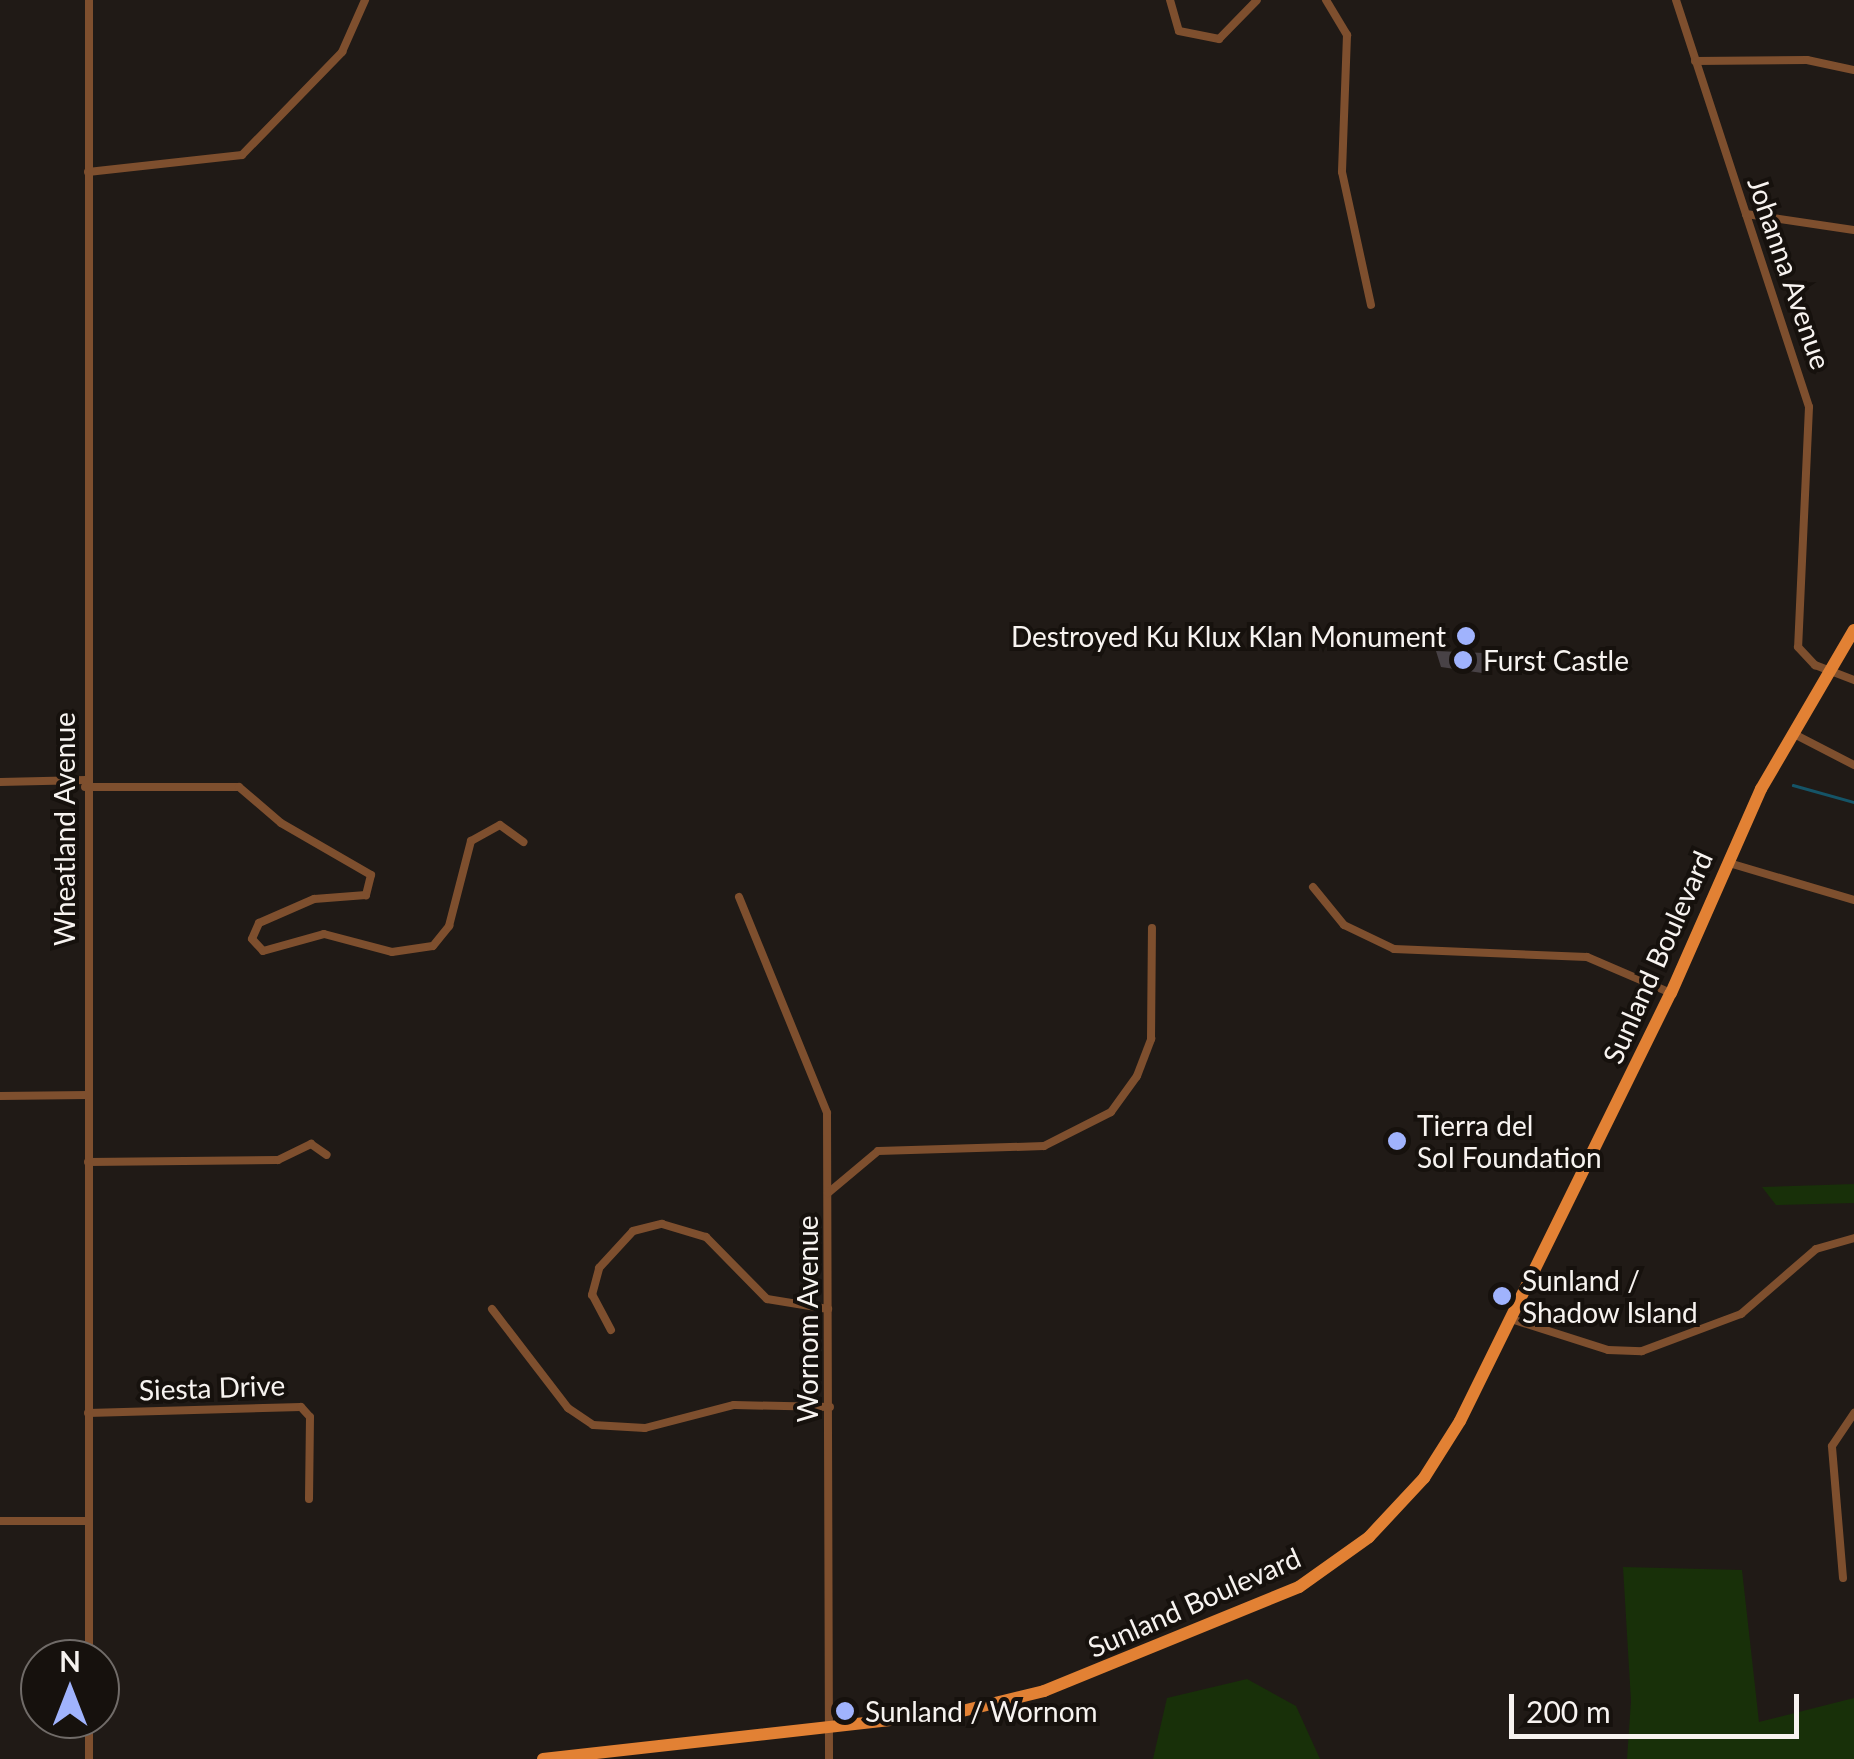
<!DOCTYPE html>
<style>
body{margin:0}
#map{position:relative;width:1854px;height:1759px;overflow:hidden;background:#201a16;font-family:Lato,sans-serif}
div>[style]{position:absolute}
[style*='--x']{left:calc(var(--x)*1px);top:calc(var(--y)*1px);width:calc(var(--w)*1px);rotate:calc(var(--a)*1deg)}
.green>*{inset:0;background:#183009}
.stream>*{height:2.5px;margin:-1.25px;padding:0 1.25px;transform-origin:1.25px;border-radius:1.25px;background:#155467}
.building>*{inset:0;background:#484246}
.street>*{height:8px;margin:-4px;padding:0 4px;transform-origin:4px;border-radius:4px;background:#7e4f2e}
.primary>*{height:12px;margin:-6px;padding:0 6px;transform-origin:6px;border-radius:6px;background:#e28134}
.dots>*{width:28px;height:28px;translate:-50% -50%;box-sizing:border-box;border:5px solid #16110d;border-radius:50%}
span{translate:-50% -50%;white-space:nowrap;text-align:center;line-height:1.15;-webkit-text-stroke:8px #16110d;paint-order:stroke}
.street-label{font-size:28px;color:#f7f3f0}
.poi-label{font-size:28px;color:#f7f3f0}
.right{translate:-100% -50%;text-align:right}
.left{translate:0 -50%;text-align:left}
.north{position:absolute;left:20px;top:1639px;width:100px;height:100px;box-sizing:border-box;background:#16110d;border:2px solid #706b68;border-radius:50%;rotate:0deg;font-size:28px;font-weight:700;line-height:40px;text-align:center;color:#f7f3f0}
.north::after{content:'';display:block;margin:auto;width:35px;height:45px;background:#a0b3fd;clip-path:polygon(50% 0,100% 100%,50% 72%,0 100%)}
.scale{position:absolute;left:1509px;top:1694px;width:290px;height:45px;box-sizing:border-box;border:5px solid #f7f3f0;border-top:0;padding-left:12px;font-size:30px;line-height:35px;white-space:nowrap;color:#f7f3f0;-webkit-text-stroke:8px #16110d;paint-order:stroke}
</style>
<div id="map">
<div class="green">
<div style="clip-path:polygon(1854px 1184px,1854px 1203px,1776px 1205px,1762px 1187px)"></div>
<div style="clip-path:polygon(1623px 1567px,1742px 1570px,1759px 1722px,1854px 1698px,1854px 1759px,1627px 1759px,1631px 1701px)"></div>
<div style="clip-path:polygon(1247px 1679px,1296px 1706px,1320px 1759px,1153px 1759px,1167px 1698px)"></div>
</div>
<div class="stream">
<div style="--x:1793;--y:785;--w:63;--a:15.6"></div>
</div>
<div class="building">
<div style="clip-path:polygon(1436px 651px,1485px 653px,1482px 673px,1441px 667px)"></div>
</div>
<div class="street">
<div style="--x:1170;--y:0;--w:32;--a:74"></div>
<div style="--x:1179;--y:31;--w:41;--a:11.3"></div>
<div style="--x:1219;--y:39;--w:54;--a:-45.7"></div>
<div style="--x:1326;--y:0;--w:41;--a:59"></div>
<div style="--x:1347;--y:35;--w:137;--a:92.1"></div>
<div style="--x:1342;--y:172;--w:136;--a:77.7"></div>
<div style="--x:1676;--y:0;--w:428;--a:71.9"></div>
<div style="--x:1809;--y:407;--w:240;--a:92.6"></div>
<div style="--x:1798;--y:647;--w:25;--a:47"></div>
<div style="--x:1815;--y:665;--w:42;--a:21"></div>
<div style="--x:1695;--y:61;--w:112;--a:-0.5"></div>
<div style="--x:1807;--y:60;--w:48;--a:12"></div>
<div style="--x:88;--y:172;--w:155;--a:-6.3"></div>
<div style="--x:242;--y:155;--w:144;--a:-45.8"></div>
<div style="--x:342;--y:52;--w:57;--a:-66.1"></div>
<div style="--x:1746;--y:214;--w:109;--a:8.4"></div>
<div style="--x:1794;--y:734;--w:68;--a:27.3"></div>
<div style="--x:0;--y:782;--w:86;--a:-1.3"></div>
<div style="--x:85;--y:787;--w:154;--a:0"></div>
<div style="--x:239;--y:787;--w:55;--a:40.6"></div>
<div style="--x:281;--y:823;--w:104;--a:30"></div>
<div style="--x:371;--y:875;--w:21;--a:104"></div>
<div style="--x:366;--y:895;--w:52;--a:175.6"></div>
<div style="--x:314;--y:899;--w:60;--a:156.4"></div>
<div style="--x:259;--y:923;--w:17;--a:114"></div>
<div style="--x:252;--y:939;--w:16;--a:47"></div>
<div style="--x:263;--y:951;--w:63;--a:-15.6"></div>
<div style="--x:324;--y:934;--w:70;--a:14.8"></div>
<div style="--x:392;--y:952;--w:41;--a:-8.3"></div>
<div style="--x:433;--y:946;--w:26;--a:-51"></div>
<div style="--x:449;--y:926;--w:88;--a:-75.5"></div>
<div style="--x:471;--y:841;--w:33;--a:-29"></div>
<div style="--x:500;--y:825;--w:29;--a:36"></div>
<div style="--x:1729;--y:863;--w:130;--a:16.5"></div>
<div style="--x:1313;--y:887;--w:49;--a:50.8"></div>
<div style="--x:1344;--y:925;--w:55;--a:25.6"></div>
<div style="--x:1394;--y:949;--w:193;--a:2.4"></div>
<div style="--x:1587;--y:957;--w:91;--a:23.2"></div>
<div style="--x:739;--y:897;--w:233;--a:67.8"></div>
<div style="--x:827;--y:1113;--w:646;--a:89.82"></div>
<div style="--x:0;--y:1096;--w:88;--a:-0.7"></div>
<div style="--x:88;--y:1162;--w:190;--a:-0.6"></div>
<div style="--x:278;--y:1160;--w:37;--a:-26"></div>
<div style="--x:311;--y:1144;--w:19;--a:35"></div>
<div style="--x:828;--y:1193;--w:65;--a:-40"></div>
<div style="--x:878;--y:1151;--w:166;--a:-1.7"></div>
<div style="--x:1044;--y:1146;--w:75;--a:-26.9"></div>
<div style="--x:1111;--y:1112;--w:44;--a:-54.2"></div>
<div style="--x:1137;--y:1076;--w:40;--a:-69"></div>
<div style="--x:1151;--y:1039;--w:111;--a:-89.5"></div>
<div style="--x:492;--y:1309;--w:125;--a:52.5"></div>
<div style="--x:568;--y:1408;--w:30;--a:34"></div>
<div style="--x:593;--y:1425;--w:52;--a:3.3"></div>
<div style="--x:645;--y:1428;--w:92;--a:-14.5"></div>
<div style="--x:734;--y:1405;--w:96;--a:1.2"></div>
<div style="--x:1511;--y:1319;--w:102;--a:17.7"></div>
<div style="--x:1608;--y:1350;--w:34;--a:2"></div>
<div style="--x:1642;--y:1351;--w:106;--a:-20.5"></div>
<div style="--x:1741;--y:1314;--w:99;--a:-40.9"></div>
<div style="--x:1816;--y:1249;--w:40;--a:-16"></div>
<div style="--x:611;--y:1330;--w:40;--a:-118"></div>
<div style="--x:592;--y:1295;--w:28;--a:-75"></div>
<div style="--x:599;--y:1268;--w:50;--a:-47.4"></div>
<div style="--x:633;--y:1231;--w:30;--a:-14"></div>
<div style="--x:662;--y:1224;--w:46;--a:16.5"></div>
<div style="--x:706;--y:1237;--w:87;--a:45.5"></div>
<div style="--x:767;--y:1299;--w:62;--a:9.3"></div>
<div style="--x:88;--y:1413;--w:213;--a:-1.6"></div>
<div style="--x:301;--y:1407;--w:13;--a:48"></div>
<div style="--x:310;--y:1417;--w:82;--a:90.7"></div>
<div style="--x:0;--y:1521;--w:87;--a:0"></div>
<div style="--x:1843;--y:1578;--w:132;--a:-94.8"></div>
<div style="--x:1832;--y:1446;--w:40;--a:-56"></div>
<div style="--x:89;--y:1659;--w:1659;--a:-90"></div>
<div style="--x:89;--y:1719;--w:40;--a:90"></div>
</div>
<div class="primary">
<div style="--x:543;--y:1759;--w:414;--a:-6.4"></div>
<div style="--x:954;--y:1713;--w:93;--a:-13.7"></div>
<div style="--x:1044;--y:1691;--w:275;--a:-22.2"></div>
<div style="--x:1299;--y:1587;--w:86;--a:-35.5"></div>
<div style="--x:1369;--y:1537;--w:81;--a:-47"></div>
<div style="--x:1424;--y:1478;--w:67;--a:-57.7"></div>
<div style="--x:1460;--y:1421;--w:477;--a:-63.8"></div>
<div style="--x:1671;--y:993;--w:223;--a:-66.2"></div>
<div style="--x:1761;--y:789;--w:184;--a:-59.7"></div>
</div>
<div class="dots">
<div style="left:1466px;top:636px;background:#a0b3fd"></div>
<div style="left:1463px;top:660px;background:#a0b3fd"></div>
<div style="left:1397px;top:1141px;background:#a0b3fd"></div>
<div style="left:1502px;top:1296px;background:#a0b3fd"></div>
<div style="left:845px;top:1711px;background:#a0b3fd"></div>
</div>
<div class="street-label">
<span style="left:1790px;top:273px;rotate:71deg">Johanna Avenue</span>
<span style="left:64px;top:829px;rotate:-90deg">Wheatland Avenue</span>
<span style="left:1657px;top:957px;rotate:-66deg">Sunland Boulevard</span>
<span style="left:807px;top:1319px;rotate:-90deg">Wornom Avenue</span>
<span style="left:212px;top:1387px;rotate:-2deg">Siesta Drive</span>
<span style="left:1194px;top:1602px;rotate:-24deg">Sunland Boulevard</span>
</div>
<div class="poi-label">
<span class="right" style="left:1446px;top:636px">Destroyed Ku Klux Klan Monument</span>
<span class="left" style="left:1483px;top:660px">Furst Castle</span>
<span class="left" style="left:1417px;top:1141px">Tierra del<br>Sol Foundation</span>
<span class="left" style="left:1522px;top:1296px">Sunland /<br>Shadow Island</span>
<span class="left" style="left:865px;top:1711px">Sunland / Wornom</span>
</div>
<div class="north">N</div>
<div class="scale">200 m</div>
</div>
